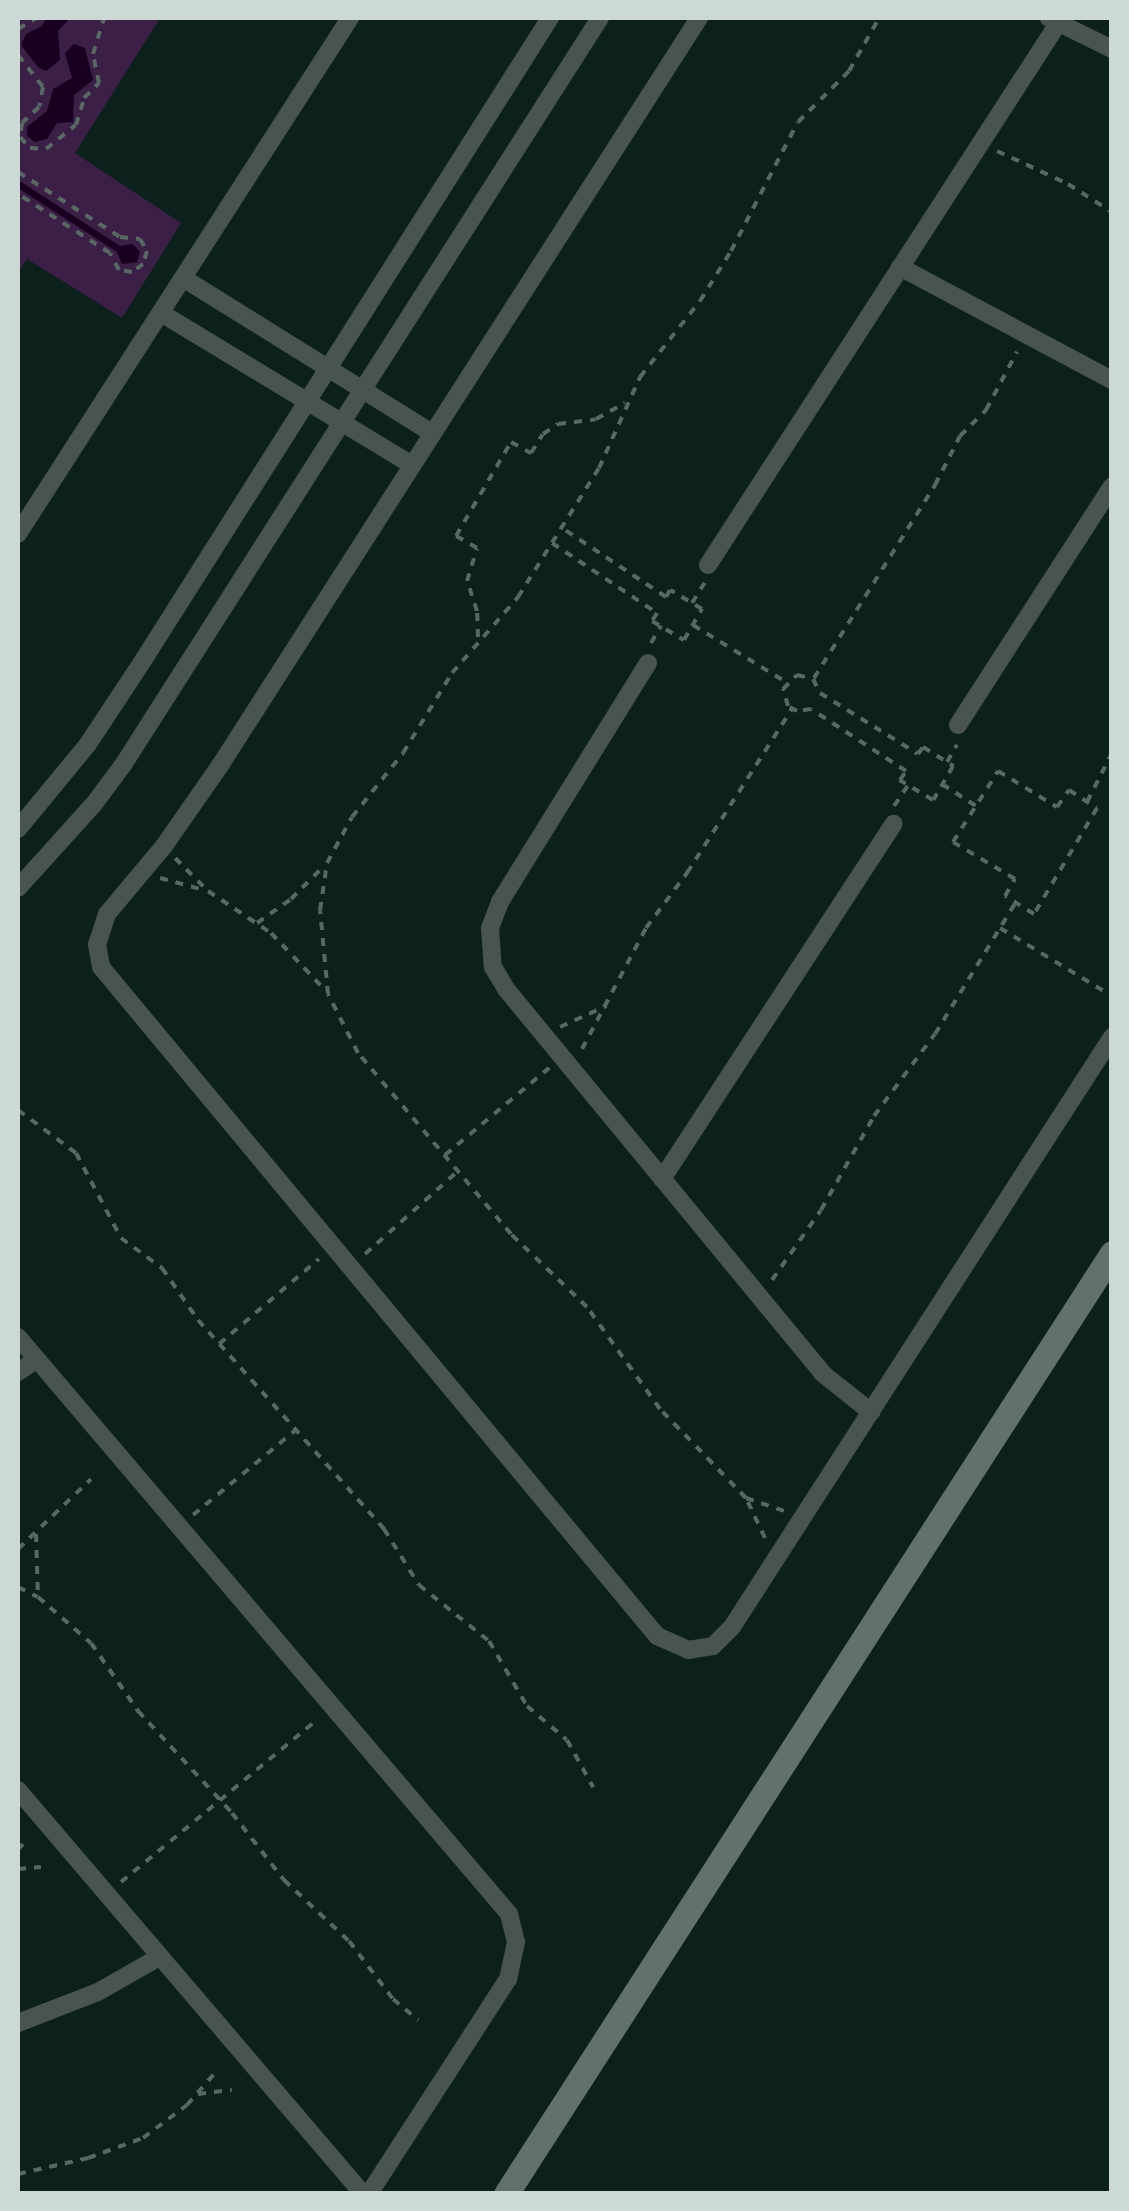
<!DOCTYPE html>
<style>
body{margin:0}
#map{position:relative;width:1129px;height:2211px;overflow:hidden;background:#0c211c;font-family:"Work Sans",sans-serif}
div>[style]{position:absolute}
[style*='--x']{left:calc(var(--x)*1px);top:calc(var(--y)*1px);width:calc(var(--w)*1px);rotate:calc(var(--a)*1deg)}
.green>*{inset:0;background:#3b1f46}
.water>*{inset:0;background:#170020}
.path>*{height:4px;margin-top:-2px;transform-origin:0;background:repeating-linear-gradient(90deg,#586964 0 8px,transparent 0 16px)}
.minor>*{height:18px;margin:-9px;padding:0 9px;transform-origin:9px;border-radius:9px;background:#495350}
.secondary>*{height:25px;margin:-12.5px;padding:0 12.5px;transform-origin:12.5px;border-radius:12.5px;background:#62716d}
span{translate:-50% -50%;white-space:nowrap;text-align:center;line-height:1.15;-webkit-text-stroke:8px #0c211c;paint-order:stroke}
.frame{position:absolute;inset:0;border:20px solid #cdd9d5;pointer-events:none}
</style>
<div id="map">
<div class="green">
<div style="clip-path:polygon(18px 18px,160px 18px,75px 153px,181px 223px,122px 318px,27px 259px,18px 272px)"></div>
</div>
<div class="water">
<div style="clip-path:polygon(46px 18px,70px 18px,58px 31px,60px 60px,46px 71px,38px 67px,21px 45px,26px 34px,42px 26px)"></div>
<div style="clip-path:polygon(74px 44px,85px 48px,93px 80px,74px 95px,73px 122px,57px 123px,47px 139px,35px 142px,27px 136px,27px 127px,47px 111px,53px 89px,72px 78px,65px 53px)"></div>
<div style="clip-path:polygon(18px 180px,120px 246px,133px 244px,140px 252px,137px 262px,122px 264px,117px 252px,18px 188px)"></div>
</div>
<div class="path">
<div style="--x:18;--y:29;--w:21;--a:-31"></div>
<div style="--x:18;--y:55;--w:41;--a:52"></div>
<div style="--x:43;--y:87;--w:20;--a:101"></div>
<div style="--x:39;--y:107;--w:23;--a:137"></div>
<div style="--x:22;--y:123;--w:14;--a:98"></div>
<div style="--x:20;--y:137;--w:15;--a:48"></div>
<div style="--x:30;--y:148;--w:16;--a:4"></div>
<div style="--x:46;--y:149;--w:38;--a:-39"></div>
<div style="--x:76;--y:125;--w:28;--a:-73"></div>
<div style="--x:84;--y:98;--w:21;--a:-45"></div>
<div style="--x:99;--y:83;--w:30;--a:-102"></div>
<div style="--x:93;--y:54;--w:38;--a:-73"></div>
<div style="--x:997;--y:151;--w:78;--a:24.9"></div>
<div style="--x:1068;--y:184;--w:52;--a:32.5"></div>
<div style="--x:18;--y:172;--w:121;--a:32.5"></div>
<div style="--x:120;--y:237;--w:20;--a:6"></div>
<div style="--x:140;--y:239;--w:14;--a:60"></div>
<div style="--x:147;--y:251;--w:14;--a:107"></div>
<div style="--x:143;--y:264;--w:14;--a:144"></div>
<div style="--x:132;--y:272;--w:13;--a:-171"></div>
<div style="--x:119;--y:270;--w:19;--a:-118"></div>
<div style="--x:110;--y:253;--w:109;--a:-147.3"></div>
<div style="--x:552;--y:543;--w:126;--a:33.7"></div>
<div style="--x:657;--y:613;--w:9;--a:122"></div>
<div style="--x:652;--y:621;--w:37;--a:31"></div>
<div style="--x:684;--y:640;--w:36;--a:-60"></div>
<div style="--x:702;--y:609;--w:37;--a:-149"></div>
<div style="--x:670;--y:590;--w:8;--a:120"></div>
<div style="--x:666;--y:597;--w:125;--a:-146.4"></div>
<div style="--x:692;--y:603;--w:25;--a:-58"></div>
<div style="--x:693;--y:625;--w:109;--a:31.5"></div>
<div style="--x:478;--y:637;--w:26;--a:-92"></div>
<div style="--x:477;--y:611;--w:32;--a:-108"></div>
<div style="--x:467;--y:581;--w:34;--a:-73"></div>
<div style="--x:477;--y:548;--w:24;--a:-150"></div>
<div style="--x:456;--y:536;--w:109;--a:-59.7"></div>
<div style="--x:511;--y:442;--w:23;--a:29"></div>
<div style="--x:531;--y:453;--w:22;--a:-58"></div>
<div style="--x:543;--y:434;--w:18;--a:-34"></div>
<div style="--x:558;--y:424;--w:38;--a:-7"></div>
<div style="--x:596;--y:419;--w:33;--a:-29"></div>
<div style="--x:651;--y:643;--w:20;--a:-60"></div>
<div style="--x:797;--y:675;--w:16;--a:14"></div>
<div style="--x:813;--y:679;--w:16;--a:63"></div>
<div style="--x:820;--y:693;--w:115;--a:31.9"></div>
<div style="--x:918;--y:754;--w:9;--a:-54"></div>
<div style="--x:923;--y:747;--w:36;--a:32"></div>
<div style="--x:953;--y:766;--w:39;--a:120"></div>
<div style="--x:933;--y:800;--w:39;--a:-149"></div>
<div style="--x:900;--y:780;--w:11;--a:-56"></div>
<div style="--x:906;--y:771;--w:113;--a:-146.9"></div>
<div style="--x:811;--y:709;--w:14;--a:172"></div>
<div style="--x:797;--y:711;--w:10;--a:-151"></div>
<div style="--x:788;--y:706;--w:18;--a:-106"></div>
<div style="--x:783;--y:689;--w:20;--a:-45"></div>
<div style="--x:814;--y:678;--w:228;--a:-57.9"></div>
<div style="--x:935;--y:485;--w:55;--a:-63"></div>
<div style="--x:960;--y:436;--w:37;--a:-45"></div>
<div style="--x:986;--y:410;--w:66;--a:-61.9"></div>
<div style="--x:947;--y:762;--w:20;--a:-60"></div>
<div style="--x:998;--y:771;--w:69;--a:31.4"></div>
<div style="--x:1057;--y:807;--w:21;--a:-55"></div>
<div style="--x:1069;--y:790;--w:33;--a:33"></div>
<div style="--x:1097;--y:808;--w:123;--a:120.7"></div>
<div style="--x:1034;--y:914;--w:34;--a:-148"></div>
<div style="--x:1005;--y:896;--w:20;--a:-60"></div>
<div style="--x:1015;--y:879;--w:72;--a:-149.2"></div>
<div style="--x:953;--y:842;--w:84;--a:-57.6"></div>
<div style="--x:942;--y:784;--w:40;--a:32.9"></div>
<div style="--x:1087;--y:802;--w:55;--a:-63"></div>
<div style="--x:894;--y:806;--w:25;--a:-56"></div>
<div style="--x:175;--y:858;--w:47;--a:45"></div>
<div style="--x:208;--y:891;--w:76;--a:33.7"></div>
<div style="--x:271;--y:933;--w:79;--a:46.5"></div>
<div style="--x:160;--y:878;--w:46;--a:15.3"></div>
<div style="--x:257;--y:923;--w:42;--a:-35.2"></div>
<div style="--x:291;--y:899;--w:47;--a:-45"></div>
<div style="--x:1000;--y:928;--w:131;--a:31.3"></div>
<div style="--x:560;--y:1027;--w:51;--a:-24.5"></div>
<div style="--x:582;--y:1049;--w:137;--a:-62.1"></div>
<div style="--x:646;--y:928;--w:69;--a:-53.3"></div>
<div style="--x:687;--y:873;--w:195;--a:-57.4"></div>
<div style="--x:18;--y:1110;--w:72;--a:36.6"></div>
<div style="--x:76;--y:1153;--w:96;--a:62.1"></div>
<div style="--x:121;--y:1238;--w:51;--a:36.2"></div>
<div style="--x:162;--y:1268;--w:63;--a:55.3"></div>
<div style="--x:198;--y:1320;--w:280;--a:48.3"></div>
<div style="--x:384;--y:1529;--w:66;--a:58"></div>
<div style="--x:419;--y:1585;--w:90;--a:38.7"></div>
<div style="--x:489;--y:1641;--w:75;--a:59.7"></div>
<div style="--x:527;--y:1706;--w:52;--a:40.4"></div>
<div style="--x:567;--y:1740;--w:54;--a:61"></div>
<div style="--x:445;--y:1155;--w:136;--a:-39.9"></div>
<div style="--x:365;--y:1254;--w:125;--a:-41.7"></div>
<div style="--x:772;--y:1280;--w:85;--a:-55"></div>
<div style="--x:821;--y:1210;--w:108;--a:-60.6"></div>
<div style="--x:874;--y:1116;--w:102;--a:-53.4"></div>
<div style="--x:935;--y:1034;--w:155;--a:-58.5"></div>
<div style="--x:219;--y:1344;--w:131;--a:-40.4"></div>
<div style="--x:746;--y:1498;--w:40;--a:18.9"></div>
<div style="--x:193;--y:1515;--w:135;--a:-39.6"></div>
<div style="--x:36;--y:1534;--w:63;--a:88.2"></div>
<div style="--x:38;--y:1597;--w:70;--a:41"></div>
<div style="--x:91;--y:1643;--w:83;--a:55.3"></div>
<div style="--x:138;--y:1711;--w:139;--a:47.3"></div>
<div style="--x:232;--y:1813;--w:85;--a:52.2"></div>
<div style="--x:284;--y:1880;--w:89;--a:43.2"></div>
<div style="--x:349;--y:1941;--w:73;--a:52.8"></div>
<div style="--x:393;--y:1999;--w:33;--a:40"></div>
<div style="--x:765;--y:1538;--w:44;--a:-115.4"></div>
<div style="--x:746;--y:1498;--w:124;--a:-134"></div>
<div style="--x:660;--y:1409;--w:125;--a:-125.6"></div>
<div style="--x:587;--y:1307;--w:105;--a:-136.2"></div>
<div style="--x:511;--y:1234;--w:237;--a:-130.2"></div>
<div style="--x:358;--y:1053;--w:66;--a:-117"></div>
<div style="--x:328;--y:994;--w:84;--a:-95.4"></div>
<div style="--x:320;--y:910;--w:48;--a:-81.5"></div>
<div style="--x:327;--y:863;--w:52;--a:-61.5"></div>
<div style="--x:352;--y:817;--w:82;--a:-51.4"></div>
<div style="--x:403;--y:753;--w:94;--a:-58.5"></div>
<div style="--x:452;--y:673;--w:101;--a:-49"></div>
<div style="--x:518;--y:597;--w:152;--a:-57.9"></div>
<div style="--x:599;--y:468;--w:100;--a:-65.7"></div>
<div style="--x:640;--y:377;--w:97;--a:-51.7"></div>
<div style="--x:700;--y:301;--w:59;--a:-58.2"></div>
<div style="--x:731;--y:251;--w:145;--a:-62.6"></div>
<div style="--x:798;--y:122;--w:72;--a:-45"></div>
<div style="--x:849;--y:71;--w:61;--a:-60.5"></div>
<div style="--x:18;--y:1549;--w:101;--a:-43.8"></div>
<div style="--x:18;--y:1587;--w:22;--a:27"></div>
<div style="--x:18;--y:1849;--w:7;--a:-45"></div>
<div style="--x:18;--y:1869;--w:23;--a:-5"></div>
<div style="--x:121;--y:1882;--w:256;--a:-39.6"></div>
<div style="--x:198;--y:2094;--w:34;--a:-7"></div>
<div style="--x:18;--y:2174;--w:72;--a:-12.9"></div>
<div style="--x:88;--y:2158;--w:59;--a:-20"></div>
<div style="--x:143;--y:2138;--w:55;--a:-36.9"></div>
<div style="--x:187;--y:2105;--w:41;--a:-48.9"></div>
</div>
<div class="minor">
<div style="--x:699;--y:18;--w:886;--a:122.65"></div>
<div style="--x:221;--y:764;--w:100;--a:124.8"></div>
<div style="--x:164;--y:846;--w:89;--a:130"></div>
<div style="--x:107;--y:914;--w:32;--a:108"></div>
<div style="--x:97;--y:944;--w:23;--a:80"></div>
<div style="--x:101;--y:967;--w:870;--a:50.27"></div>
<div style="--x:657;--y:1636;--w:34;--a:24"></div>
<div style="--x:688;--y:1650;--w:25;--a:-9"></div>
<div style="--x:713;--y:1646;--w:27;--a:-45"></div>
<div style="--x:732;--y:1627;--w:702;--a:-57.22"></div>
<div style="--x:1049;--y:18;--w:70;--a:26.2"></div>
<div style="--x:900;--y:267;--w:240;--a:28.1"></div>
<div style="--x:183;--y:278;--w:293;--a:31.9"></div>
<div style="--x:161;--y:313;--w:293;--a:31.2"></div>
<div style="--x:18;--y:534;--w:614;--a:-57.24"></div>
<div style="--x:708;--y:565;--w:647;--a:-57.12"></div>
<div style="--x:648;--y:663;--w:281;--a:121.8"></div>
<div style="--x:500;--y:902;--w:28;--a:111"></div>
<div style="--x:490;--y:928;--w:39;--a:86"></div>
<div style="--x:493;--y:967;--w:26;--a:59"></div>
<div style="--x:506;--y:989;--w:497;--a:50.5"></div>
<div style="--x:822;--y:1373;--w:63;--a:38.5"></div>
<div style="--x:958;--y:725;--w:284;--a:-57.2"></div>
<div style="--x:18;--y:829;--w:110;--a:-50.5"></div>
<div style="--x:88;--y:744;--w:102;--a:-56.6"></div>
<div style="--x:144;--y:659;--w:759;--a:-57.65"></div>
<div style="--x:18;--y:888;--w:113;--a:-47.9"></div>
<div style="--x:94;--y:804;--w:49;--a:-53.4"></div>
<div style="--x:123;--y:765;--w:886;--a:-57.44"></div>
<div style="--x:662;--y:1179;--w:424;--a:-56.9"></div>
<div style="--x:18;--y:1337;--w:758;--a:49.6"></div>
<div style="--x:509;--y:1914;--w:29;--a:76"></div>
<div style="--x:516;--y:1942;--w:38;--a:102"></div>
<div style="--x:508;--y:1979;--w:256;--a:122.9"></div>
<div style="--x:18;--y:1372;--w:22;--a:-34"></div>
<div style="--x:18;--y:1790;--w:531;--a:49.5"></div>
<div style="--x:18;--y:2023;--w:86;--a:-21.2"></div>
<div style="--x:98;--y:1992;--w:70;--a:-29.8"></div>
</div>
<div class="secondary">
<div style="--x:506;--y:2194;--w:1119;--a:-57.22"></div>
</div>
<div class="frame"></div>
</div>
